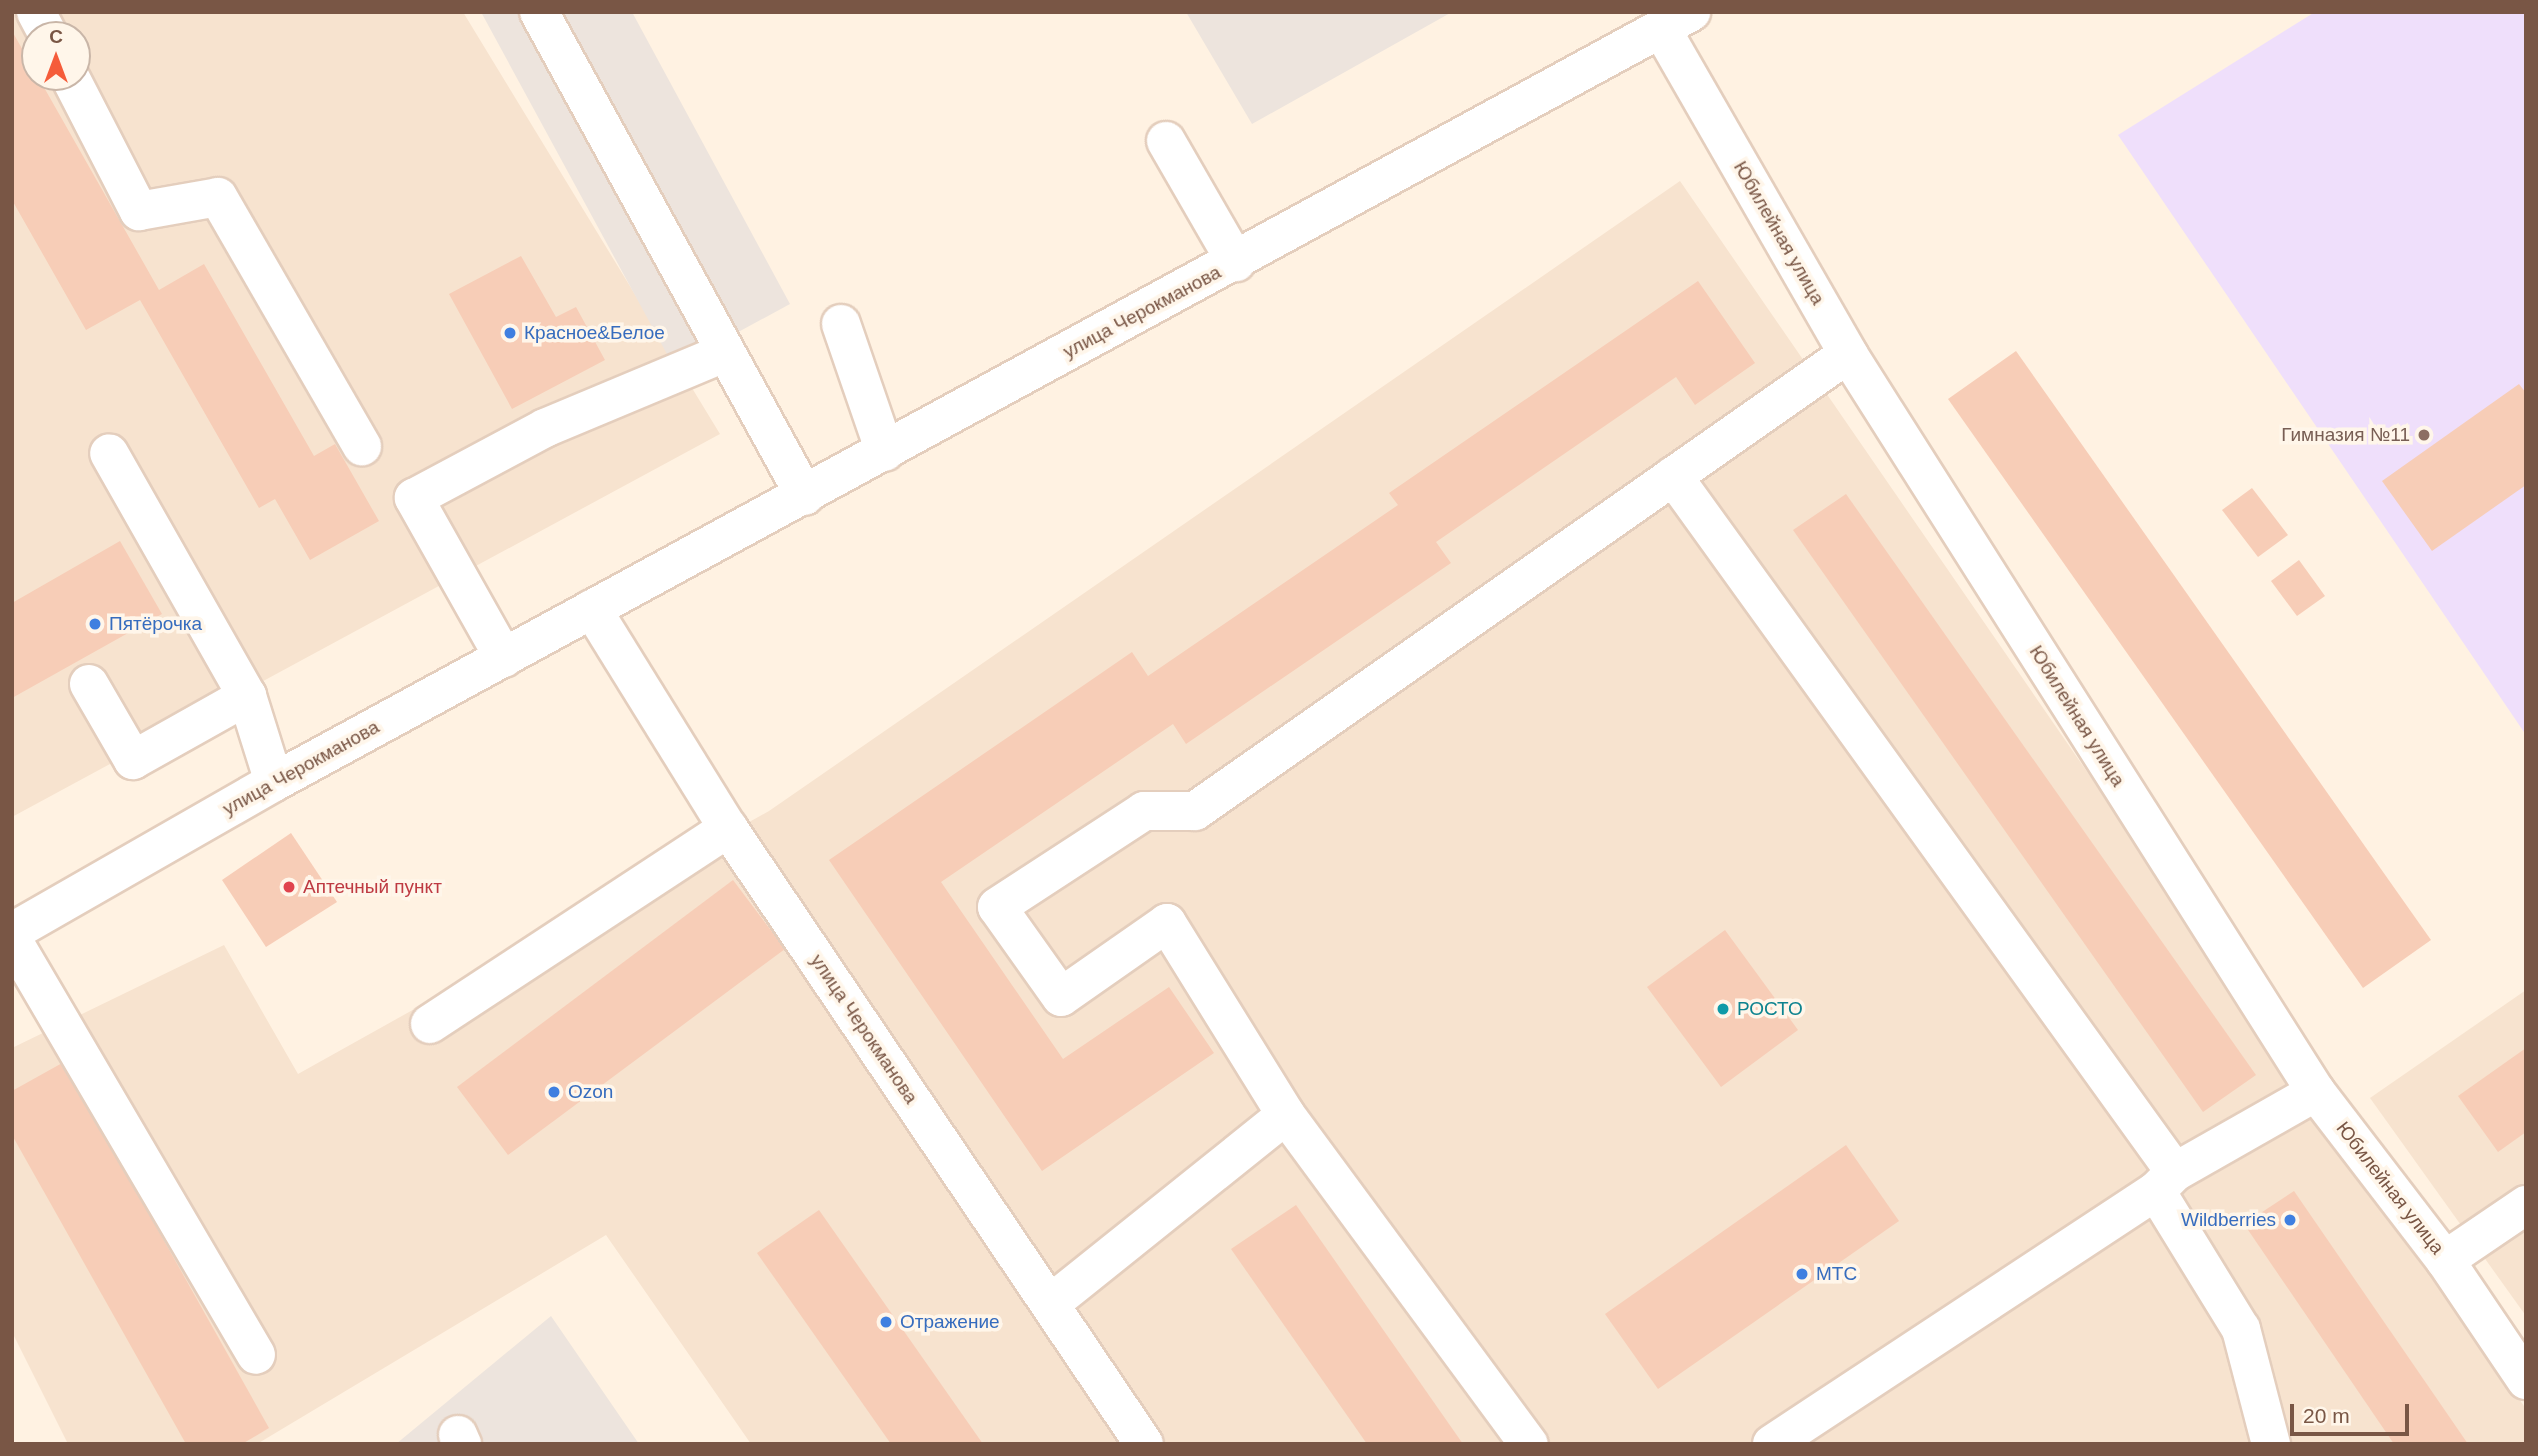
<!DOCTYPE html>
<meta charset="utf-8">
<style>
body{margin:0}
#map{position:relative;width:2538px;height:1456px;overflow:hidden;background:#fff2e2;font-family:Arial,sans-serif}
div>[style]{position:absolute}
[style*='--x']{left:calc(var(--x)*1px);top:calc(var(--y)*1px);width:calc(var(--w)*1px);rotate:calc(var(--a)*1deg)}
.residential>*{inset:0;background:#f7e3cf}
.industrial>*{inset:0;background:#ede4dd}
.education>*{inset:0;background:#efdffb}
.building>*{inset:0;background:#f7cdb7}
.roads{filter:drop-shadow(2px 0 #e4cebd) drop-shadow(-2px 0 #e4cebd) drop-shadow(0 2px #e4cebd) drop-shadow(0 -2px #e4cebd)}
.minor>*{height:38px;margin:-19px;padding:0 19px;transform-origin:19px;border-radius:19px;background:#fff}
.dots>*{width:19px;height:19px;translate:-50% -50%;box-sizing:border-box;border:4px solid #fff6ea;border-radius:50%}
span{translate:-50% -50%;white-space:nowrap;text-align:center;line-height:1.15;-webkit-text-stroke:7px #fff6ea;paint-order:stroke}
.street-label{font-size:19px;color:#795645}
.shop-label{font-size:19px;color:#366cbe}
.left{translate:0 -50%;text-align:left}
.right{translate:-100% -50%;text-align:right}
.education-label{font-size:19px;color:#785e54}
.health-label{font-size:19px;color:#be3a42}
.culture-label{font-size:19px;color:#0d838f}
.frame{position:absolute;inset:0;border:14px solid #795645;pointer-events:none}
.north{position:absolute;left:21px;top:21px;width:70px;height:70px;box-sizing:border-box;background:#fff6ea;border:2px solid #c9b6a8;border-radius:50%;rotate:0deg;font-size:19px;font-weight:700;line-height:28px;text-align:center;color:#795645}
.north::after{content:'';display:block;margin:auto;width:24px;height:32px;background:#f55c3a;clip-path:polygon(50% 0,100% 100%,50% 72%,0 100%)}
.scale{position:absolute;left:2290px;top:1404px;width:119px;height:32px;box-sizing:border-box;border:4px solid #795645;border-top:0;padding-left:9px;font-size:21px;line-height:24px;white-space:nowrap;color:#795645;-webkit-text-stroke:5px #fff6ea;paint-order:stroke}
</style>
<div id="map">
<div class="residential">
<div style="clip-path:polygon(evenodd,12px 12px,463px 12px,720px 434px,12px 817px,12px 12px,35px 35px,77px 35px,77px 77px,35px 77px,35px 35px)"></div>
<div style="clip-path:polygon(1680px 181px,2526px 1409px,2526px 1444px,751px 1444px,606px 1235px,257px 1444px,68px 1444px,12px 1332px,12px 1048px,224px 945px,298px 1074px,769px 811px)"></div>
<div style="clip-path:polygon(2526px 990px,2526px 1316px,2370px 1098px)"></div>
</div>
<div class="industrial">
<div style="clip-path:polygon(481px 12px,632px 12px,790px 304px,674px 367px)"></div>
<div style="clip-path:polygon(1186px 12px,1452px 12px,1252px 124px)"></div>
<div style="clip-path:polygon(551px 1316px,639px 1444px,396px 1444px)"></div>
</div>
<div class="education">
<div style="clip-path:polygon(2315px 12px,2526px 12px,2526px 735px,2118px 135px)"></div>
</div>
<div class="building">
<div style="clip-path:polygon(12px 31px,159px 290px,204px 264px,314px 456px,335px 444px,379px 521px,310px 560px,275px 499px,259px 508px,140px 300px,86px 330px,12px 200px)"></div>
<div style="clip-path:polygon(521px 256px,556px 317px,576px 307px,605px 360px,512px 409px,449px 294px)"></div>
<div style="clip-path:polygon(1698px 281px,1755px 363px,1695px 405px,1676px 377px,1436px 542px,1451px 563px,1186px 744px,1173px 724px,941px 882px,1063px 1059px,1169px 987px,1214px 1053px,1042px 1171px,829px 860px,1132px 652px,1148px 676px,1398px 505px,1389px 493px)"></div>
<div style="clip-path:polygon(2016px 351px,2431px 940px,2363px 988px,1948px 399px)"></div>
<div style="clip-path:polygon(2519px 384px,2526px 393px,2526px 485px,2432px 551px,2382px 481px)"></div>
<div style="clip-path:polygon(2252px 488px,2288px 535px,2258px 557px,2222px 510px)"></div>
<div style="clip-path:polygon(1846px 494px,2256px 1075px,2203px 1112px,1793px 530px)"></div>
<div style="clip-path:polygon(120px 541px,162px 614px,12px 698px,12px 603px)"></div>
<div style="clip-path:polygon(2299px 560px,2325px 596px,2297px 616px,2271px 581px)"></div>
<div style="clip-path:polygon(291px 833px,337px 902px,266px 947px,222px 880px)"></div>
<div style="clip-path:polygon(733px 880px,785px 949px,508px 1155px,457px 1087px)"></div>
<div style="clip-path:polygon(1725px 930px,1798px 1030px,1721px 1087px,1647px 987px)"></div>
<div style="clip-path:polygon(2526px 1048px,2526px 1132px,2498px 1152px,2458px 1096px)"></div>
<div style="clip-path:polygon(64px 1062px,269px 1428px,242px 1444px,186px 1444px,12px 1135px,12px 1091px)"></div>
<div style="clip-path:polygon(1846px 1145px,1899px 1221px,1658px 1389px,1605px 1314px)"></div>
<div style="clip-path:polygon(2294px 1191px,2468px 1444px,2394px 1444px,2244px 1224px)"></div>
<div style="clip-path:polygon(1296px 1205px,1463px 1444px,1367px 1444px,1231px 1249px)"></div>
<div style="clip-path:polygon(819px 1210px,983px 1444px,891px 1444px,757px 1253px)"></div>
</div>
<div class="roads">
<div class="minor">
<div style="--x:36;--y:12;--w:26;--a:62"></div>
<div style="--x:539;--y:12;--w:552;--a:61.21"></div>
<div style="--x:1662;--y:30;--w:374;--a:60.1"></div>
<div style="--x:1848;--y:354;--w:874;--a:57.62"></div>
<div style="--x:2316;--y:1092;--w:212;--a:52.5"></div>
<div style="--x:2445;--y:1260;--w:145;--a:56"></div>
<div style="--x:70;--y:77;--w:151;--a:62.8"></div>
<div style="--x:139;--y:211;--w:80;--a:-10"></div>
<div style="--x:218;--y:197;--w:288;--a:60"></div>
<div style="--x:1166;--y:141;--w:140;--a:60"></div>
<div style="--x:841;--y:324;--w:135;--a:71"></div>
<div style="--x:1673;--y:476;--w:858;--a:54.2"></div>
<div style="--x:592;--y:609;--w:258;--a:58.2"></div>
<div style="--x:728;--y:828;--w:743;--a:55.97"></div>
<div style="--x:504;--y:658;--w:184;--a:-119.4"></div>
<div style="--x:414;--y:498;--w:149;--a:-28.1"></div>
<div style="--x:545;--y:428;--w:194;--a:-22.7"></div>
<div style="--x:89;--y:684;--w:88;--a:59.9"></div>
<div style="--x:133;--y:760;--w:131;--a:-29.3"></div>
<div style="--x:247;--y:696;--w:279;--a:-119.6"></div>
<div style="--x:247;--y:696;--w:90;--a:72.6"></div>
<div style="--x:12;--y:932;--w:302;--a:-29.8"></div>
<div style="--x:274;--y:782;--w:1613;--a:-28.52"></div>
<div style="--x:12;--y:939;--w:482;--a:59.6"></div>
<div style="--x:430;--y:1024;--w:357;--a:-33.3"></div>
<div style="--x:1286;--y:1115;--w:226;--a:-121.8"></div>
<div style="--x:1167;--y:923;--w:129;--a:145.1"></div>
<div style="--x:1061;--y:997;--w:110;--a:-125.4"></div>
<div style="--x:997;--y:907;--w:176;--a:-33.1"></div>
<div style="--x:1144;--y:811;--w:51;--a:0"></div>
<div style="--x:1195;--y:811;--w:797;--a:-34.99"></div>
<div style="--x:2156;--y:1191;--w:162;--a:58.4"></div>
<div style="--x:2241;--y:1329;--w:119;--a:75.4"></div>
<div style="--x:2445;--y:1260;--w:98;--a:-34.2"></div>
<div style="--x:1050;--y:1304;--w:302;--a:-38.7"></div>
<div style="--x:1286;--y:1115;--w:409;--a:53.6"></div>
<div style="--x:458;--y:1435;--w:10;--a:66"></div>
<div style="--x:1772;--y:1444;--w:460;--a:-33.4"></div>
<div style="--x:2156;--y:1191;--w:27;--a:-45"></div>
<div style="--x:2175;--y:1172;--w:162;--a:-29.6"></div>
</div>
</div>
<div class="dots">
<div style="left:510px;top:333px;background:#3f7fe0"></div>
<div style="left:2424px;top:435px;background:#8d6e63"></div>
<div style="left:95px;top:624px;background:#3f7fe0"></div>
<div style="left:289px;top:887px;background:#e0444e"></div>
<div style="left:1723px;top:1009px;background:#0f9aa8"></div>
<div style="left:554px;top:1092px;background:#3f7fe0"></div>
<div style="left:2290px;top:1220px;background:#3f7fe0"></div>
<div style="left:1802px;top:1274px;background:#3f7fe0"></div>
<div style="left:886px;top:1322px;background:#3f7fe0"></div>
</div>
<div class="street-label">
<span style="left:1779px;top:233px;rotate:60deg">Юбилейная улица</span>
<span style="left:1142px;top:312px;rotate:-28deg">улица Черокманова</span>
<span style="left:2077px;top:716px;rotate:58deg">Юбилейная улица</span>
<span style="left:301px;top:768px;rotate:-29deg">улица Черокманова</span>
<span style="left:864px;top:1029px;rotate:56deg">улица Черокманова</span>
<span style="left:2390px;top:1188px;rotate:52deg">Юбилейная улица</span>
</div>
<div class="shop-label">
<span class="left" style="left:524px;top:333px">Красное&amp;Белое</span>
<span class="left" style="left:109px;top:624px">Пятёрочка</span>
<span class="left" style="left:568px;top:1092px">Ozon</span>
<span class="right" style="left:2276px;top:1220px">Wildberries</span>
<span class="left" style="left:1816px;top:1274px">МТС</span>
<span class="left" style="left:900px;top:1322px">Отражение</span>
</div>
<div class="education-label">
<span class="right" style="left:2410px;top:435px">Гимназия №11</span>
</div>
<div class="health-label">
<span class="left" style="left:303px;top:887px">Аптечный пункт</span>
</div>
<div class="culture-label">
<span class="left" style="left:1737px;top:1009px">РОСТО</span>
</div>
<div class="frame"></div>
<div class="north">С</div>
<div class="scale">20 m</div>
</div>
